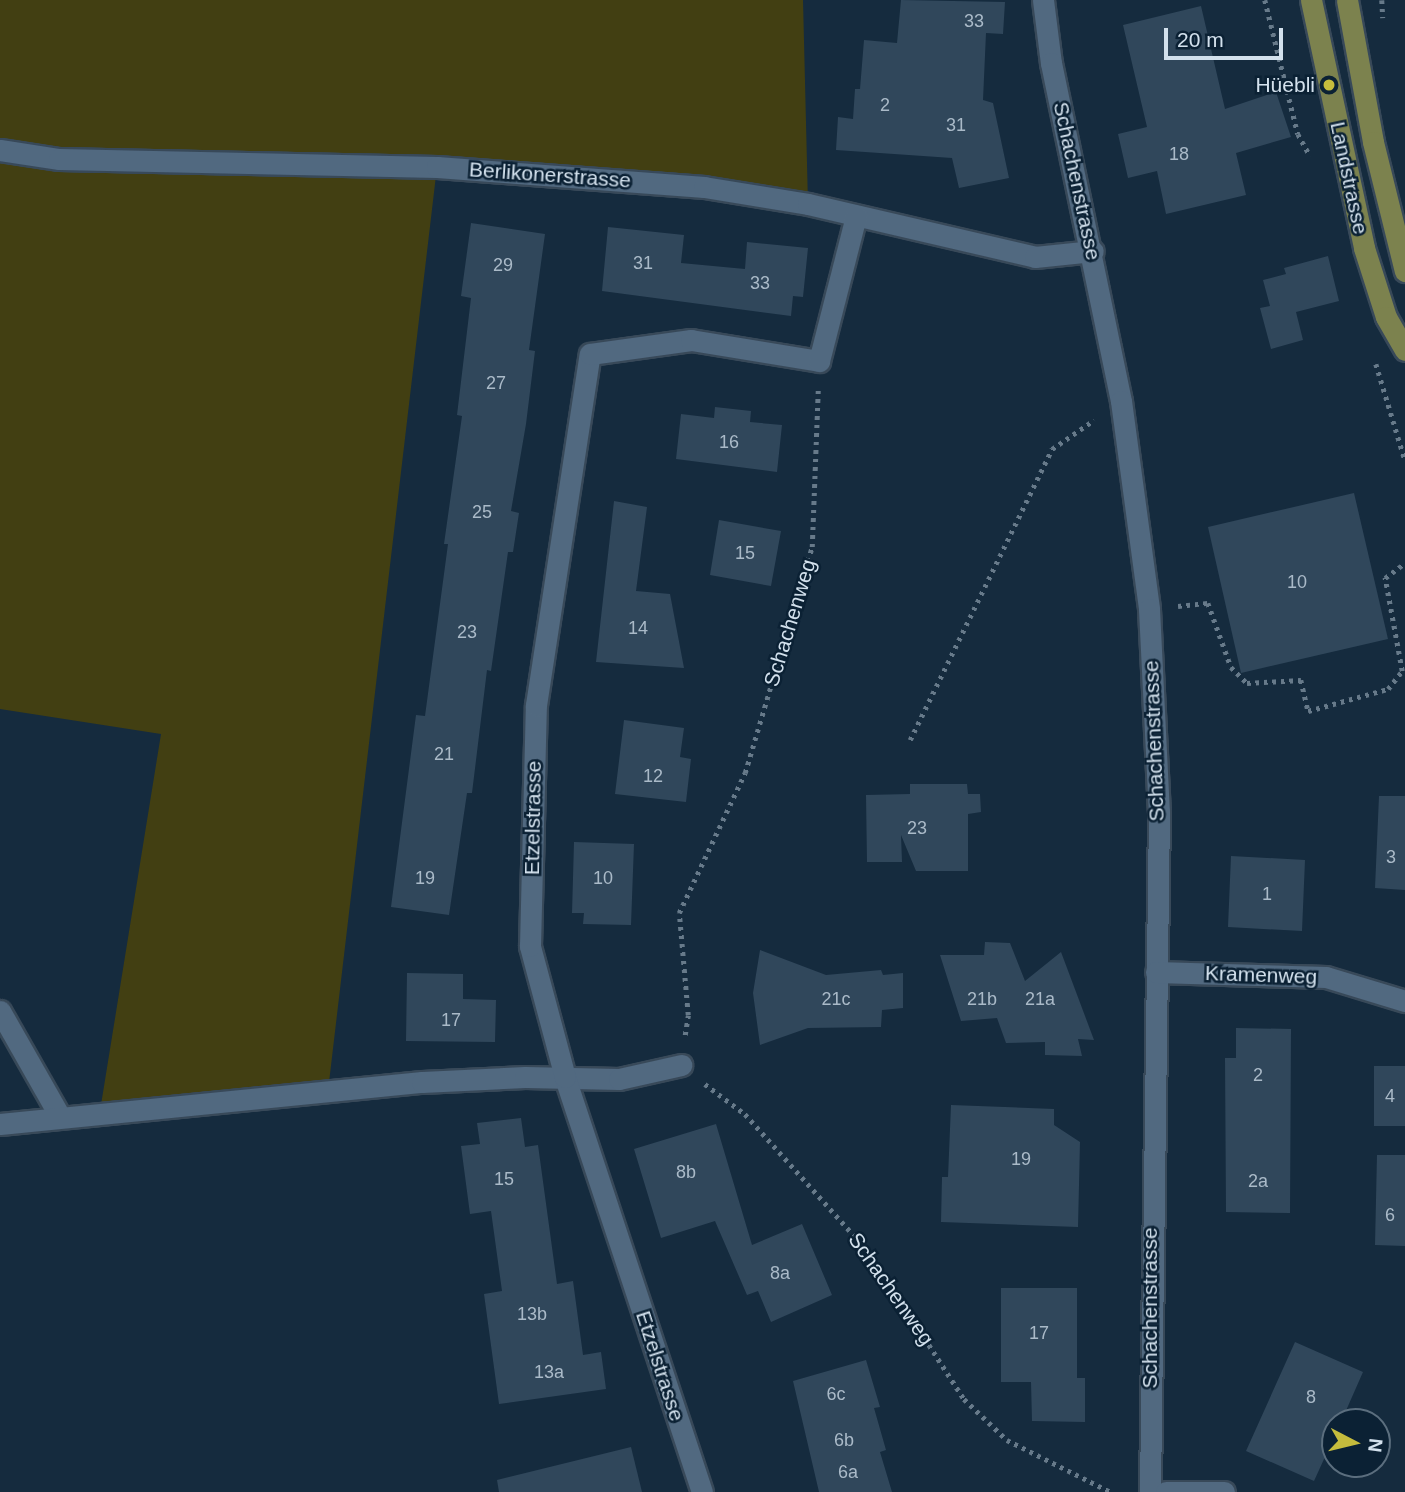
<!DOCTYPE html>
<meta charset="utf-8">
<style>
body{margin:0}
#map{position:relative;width:1405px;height:1492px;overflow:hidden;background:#152b3e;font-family:Helvetica,sans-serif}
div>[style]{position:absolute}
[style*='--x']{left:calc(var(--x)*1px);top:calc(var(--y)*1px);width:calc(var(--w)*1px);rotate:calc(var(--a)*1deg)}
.green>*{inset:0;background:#423f12}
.building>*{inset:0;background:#30475b}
.path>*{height:4.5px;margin-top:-2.25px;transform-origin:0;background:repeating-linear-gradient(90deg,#677a8a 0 3.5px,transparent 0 8.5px)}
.roads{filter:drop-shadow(2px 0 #384959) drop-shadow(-2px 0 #384959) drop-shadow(0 2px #384959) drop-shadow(0 -2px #384959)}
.minor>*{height:21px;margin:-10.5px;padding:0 10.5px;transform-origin:10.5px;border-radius:10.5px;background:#516980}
.major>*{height:21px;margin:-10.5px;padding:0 10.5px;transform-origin:10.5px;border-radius:10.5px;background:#7c824e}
.dots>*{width:19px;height:19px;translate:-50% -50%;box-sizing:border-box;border:4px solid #0b2134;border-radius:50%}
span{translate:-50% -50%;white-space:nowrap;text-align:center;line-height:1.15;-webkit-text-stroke:5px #0b2134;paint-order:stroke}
.number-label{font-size:18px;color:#aabac8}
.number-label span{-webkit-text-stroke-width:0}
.poi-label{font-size:21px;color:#d3e1ed}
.right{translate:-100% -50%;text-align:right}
.street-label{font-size:21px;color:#d3e1ed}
.north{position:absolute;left:1321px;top:1408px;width:70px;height:70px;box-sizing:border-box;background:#0b2134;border:2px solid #5b6e7e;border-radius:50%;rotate:97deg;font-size:19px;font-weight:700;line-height:28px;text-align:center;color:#d3e1ed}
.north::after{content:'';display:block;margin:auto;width:24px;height:32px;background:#c5bc3d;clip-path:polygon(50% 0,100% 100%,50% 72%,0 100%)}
.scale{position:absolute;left:1164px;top:28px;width:119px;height:32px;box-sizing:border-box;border:4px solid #d3e1ed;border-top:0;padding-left:9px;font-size:21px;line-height:24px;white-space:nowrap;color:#d3e1ed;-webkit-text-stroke:5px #0b2134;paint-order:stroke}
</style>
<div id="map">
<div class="green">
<div style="clip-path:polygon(0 0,803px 0,808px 204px,437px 167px,328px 1091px,100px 1111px,161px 734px,0 709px)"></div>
</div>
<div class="building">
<div style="clip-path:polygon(901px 0,1005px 2px,1003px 34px,986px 33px,983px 100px,993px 103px,1009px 178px,959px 188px,952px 158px,836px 150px,838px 117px,853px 119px,855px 89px,860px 89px,864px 40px,897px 43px)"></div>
<div style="clip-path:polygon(1201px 6px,1225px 109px,1276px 92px,1291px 137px,1236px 153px,1246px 195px,1166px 214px,1157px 171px,1128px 178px,1118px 134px,1147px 127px,1123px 25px)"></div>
<div style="clip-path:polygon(471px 223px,545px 234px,529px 350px,535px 351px,526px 424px,511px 511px,519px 513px,513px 552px,508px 552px,491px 671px,487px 670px,472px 793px,467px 793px,449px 915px,391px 907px,416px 715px,425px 716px,448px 544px,444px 544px,462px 416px,457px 415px,471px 298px,461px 296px)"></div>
<div style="clip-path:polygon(608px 227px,684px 235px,681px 263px,745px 269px,747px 242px,808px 248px,803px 297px,793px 296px,791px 316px,602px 291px)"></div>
<div style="clip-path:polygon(1328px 256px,1339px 301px,1296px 312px,1303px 340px,1271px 349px,1260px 308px,1270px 306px,1263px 280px,1286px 274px,1284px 268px)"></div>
<div style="clip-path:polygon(715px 407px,751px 411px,750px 422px,782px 425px,777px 472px,676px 459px,681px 414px,714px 418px)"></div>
<div style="clip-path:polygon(1354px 493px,1388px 639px,1241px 673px,1208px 527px)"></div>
<div style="clip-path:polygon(614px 501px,647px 507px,636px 591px,670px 594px,684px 668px,596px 662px)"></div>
<div style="clip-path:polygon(719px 520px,781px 531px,771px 586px,710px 575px)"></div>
<div style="clip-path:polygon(624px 720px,684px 728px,680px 757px,691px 759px,686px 802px,615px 794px)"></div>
<div style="clip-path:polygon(910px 784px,967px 784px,968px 794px,980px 794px,981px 812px,968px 814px,968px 871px,916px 871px,901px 835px,902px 862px,867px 862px,866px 795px,910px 794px)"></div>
<div style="clip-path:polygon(1379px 796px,1405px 796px,1405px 890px,1375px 888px)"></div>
<div style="clip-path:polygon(574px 842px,634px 844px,631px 925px,583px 924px,584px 913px,572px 913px)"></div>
<div style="clip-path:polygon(1231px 856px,1305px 860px,1302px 931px,1228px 927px)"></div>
<div style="clip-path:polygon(985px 942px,1010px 943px,1025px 981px,1061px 952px,1094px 1040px,1078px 1039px,1082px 1056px,1045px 1055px,1045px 1042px,1006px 1043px,997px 1018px,961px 1021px,940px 955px,984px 955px)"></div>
<div style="clip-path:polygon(760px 950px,826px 975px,881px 970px,883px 975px,903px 973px,903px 1008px,882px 1010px,881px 1027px,808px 1028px,760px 1045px,753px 993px)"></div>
<div style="clip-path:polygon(407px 973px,463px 974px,463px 999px,496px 1000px,495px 1042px,406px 1041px)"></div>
<div style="clip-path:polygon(1236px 1028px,1291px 1029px,1290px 1213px,1226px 1212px,1225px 1058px,1236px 1058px)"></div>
<div style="clip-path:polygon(1374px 1066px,1405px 1066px,1405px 1126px,1374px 1126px)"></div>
<div style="clip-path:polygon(951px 1105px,1054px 1109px,1054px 1125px,1080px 1142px,1078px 1227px,941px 1222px,942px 1177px,948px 1177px)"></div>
<div style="clip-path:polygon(521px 1118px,525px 1147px,538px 1145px,557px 1284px,573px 1281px,583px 1355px,601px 1352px,606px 1389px,499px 1404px,484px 1294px,502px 1291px,491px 1211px,470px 1214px,461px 1146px,480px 1144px,477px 1123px)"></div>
<div style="clip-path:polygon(716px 1124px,752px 1245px,802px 1224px,832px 1295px,771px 1322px,758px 1291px,747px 1295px,715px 1221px,661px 1238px,634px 1149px)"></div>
<div style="clip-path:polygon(1377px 1155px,1405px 1155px,1405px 1246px,1375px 1245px)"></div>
<div style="clip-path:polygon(1001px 1288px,1077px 1288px,1077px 1378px,1085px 1378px,1085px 1422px,1032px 1421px,1031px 1382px,1001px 1382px)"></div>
<div style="clip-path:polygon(1295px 1342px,1363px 1372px,1341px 1422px,1335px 1422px,1335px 1435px,1314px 1481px,1246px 1451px)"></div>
<div style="clip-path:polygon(866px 1360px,880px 1407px,874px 1408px,886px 1450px,880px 1452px,892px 1492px,819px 1492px,793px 1381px)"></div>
<div style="clip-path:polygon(631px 1447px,642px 1492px,499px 1492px,497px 1480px)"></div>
</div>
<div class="path">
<div style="--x:1265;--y:0;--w:138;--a:76.2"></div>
<div style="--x:1298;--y:134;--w:25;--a:61"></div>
<div style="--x:1382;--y:0;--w:18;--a:87"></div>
<div style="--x:1376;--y:364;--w:100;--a:73.2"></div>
<div style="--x:1178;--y:606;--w:30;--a:-6"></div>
<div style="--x:1208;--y:603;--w:68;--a:70.2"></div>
<div style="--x:1231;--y:667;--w:23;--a:45"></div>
<div style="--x:1247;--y:683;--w:54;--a:-3.2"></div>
<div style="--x:1301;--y:680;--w:32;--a:77"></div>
<div style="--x:1308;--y:711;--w:83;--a:-15.4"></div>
<div style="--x:1388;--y:689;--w:23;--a:-52"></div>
<div style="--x:1402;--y:671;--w:95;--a:-100.4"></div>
<div style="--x:1385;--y:578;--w:25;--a:-37"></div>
<div style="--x:910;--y:740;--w:324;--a:-64"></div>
<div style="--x:1052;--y:449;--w:51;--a:-34.6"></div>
<div style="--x:685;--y:1035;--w:20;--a:-81"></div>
<div style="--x:688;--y:1015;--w:102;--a:-95"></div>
<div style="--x:679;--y:913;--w:155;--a:-64.8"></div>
<div style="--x:745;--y:773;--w:236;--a:-73.5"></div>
<div style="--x:812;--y:547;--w:157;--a:-87.8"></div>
<div style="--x:705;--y:1084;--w:50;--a:36.9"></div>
<div style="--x:745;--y:1114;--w:186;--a:48.1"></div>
<div style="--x:869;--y:1252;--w:175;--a:57.1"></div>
<div style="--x:964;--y:1399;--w:59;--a:43.6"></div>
<div style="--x:1007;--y:1440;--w:116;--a:26.6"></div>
</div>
<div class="roads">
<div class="minor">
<div style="--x:1043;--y:0;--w:64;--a:82.8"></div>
<div style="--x:1051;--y:63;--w:345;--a:78.3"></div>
<div style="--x:1121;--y:401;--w:210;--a:82.3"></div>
<div style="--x:1149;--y:609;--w:203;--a:87.2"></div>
<div style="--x:1159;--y:812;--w:680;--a:90.76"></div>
<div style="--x:0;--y:150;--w:60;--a:8.7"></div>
<div style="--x:59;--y:159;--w:378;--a:1.2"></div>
<div style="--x:437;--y:167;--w:268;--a:4.3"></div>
<div style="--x:704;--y:187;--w:105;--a:9.3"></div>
<div style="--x:808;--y:204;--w:233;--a:13.1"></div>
<div style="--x:1035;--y:257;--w:58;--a:-5.9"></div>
<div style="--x:1156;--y:972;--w:170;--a:1.7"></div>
<div style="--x:1326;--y:977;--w:83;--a:16.9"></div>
<div style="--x:0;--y:1011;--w:120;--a:60.4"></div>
<div style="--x:0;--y:1124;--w:424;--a:-5.7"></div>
<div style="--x:422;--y:1082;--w:103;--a:-2.8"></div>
<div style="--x:525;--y:1077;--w:94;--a:1.2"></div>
<div style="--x:619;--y:1079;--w:64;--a:-12.7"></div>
<div style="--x:702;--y:1492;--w:437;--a:-108.3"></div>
<div style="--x:565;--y:1077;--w:136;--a:-105"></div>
<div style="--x:530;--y:946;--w:241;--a:-88.6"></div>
<div style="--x:536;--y:705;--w:355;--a:-81.3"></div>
<div style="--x:590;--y:354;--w:102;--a:-7.9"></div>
<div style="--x:691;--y:340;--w:130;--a:9.3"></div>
<div style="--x:819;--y:361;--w:150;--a:-75.7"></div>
<div style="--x:1166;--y:1492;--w:58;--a:0"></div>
</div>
<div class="major">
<div style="--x:1311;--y:0;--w:254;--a:77.9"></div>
<div style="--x:1364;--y:248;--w:72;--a:72.3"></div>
<div style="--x:1386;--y:317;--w:38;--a:60"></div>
<div style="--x:1347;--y:0;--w:144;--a:79.6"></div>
<div style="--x:1373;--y:142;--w:133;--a:76.1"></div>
</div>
</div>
<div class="dots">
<div style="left:1329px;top:85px;background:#c5bc3d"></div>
</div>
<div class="number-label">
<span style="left:974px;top:21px">33</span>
<span style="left:885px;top:105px">2</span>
<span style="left:956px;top:125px">31</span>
<span style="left:1179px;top:154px">18</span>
<span style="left:643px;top:263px">31</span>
<span style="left:503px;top:265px">29</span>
<span style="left:760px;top:283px">33</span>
<span style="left:496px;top:383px">27</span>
<span style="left:729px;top:442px">16</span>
<span style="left:482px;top:512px">25</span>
<span style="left:745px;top:553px">15</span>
<span style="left:1297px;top:582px">10</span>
<span style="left:638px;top:628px">14</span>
<span style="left:467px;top:632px">23</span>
<span style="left:444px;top:754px">21</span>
<span style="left:653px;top:776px">12</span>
<span style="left:917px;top:828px">23</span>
<span style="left:1391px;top:857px">3</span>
<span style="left:425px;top:878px">19</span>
<span style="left:603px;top:878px">10</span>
<span style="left:1267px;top:894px">1</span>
<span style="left:836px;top:999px">21c</span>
<span style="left:982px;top:999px">21b</span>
<span style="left:1040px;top:999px">21a</span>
<span style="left:451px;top:1020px">17</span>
<span style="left:1258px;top:1075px">2</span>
<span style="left:1390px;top:1096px">4</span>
<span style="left:1021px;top:1159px">19</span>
<span style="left:686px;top:1172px">8b</span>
<span style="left:504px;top:1179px">15</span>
<span style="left:1258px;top:1181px">2a</span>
<span style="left:1390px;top:1215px">6</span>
<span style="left:780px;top:1273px">8a</span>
<span style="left:532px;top:1314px">13b</span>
<span style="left:1039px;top:1333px">17</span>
<span style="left:549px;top:1372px">13a</span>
<span style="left:836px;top:1394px">6c</span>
<span style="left:1311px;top:1397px">8</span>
<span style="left:844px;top:1440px">6b</span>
<span style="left:848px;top:1472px">6a</span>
</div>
<div class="poi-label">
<span class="right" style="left:1315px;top:85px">Hüebli</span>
</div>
<div class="street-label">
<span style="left:550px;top:175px;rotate:4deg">Berlikonerstrasse</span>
<span style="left:1349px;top:178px;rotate:78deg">Landstrasse</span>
<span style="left:1077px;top:181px;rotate:78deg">Schachenstrasse</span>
<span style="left:790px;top:623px;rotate:-73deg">Schachenweg</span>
<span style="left:1154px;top:741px;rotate:-92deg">Schachenstrasse</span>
<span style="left:533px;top:818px;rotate:-89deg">Etzelstrasse</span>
<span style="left:1261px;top:975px;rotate:2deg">Kramenweg</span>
<span style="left:891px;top:1289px;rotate:55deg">Schachenweg</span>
<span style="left:1150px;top:1308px;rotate:-90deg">Schachenstrasse</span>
<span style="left:660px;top:1366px;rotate:72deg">Etzelstrasse</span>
</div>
<div class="north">N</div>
<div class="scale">20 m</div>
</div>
